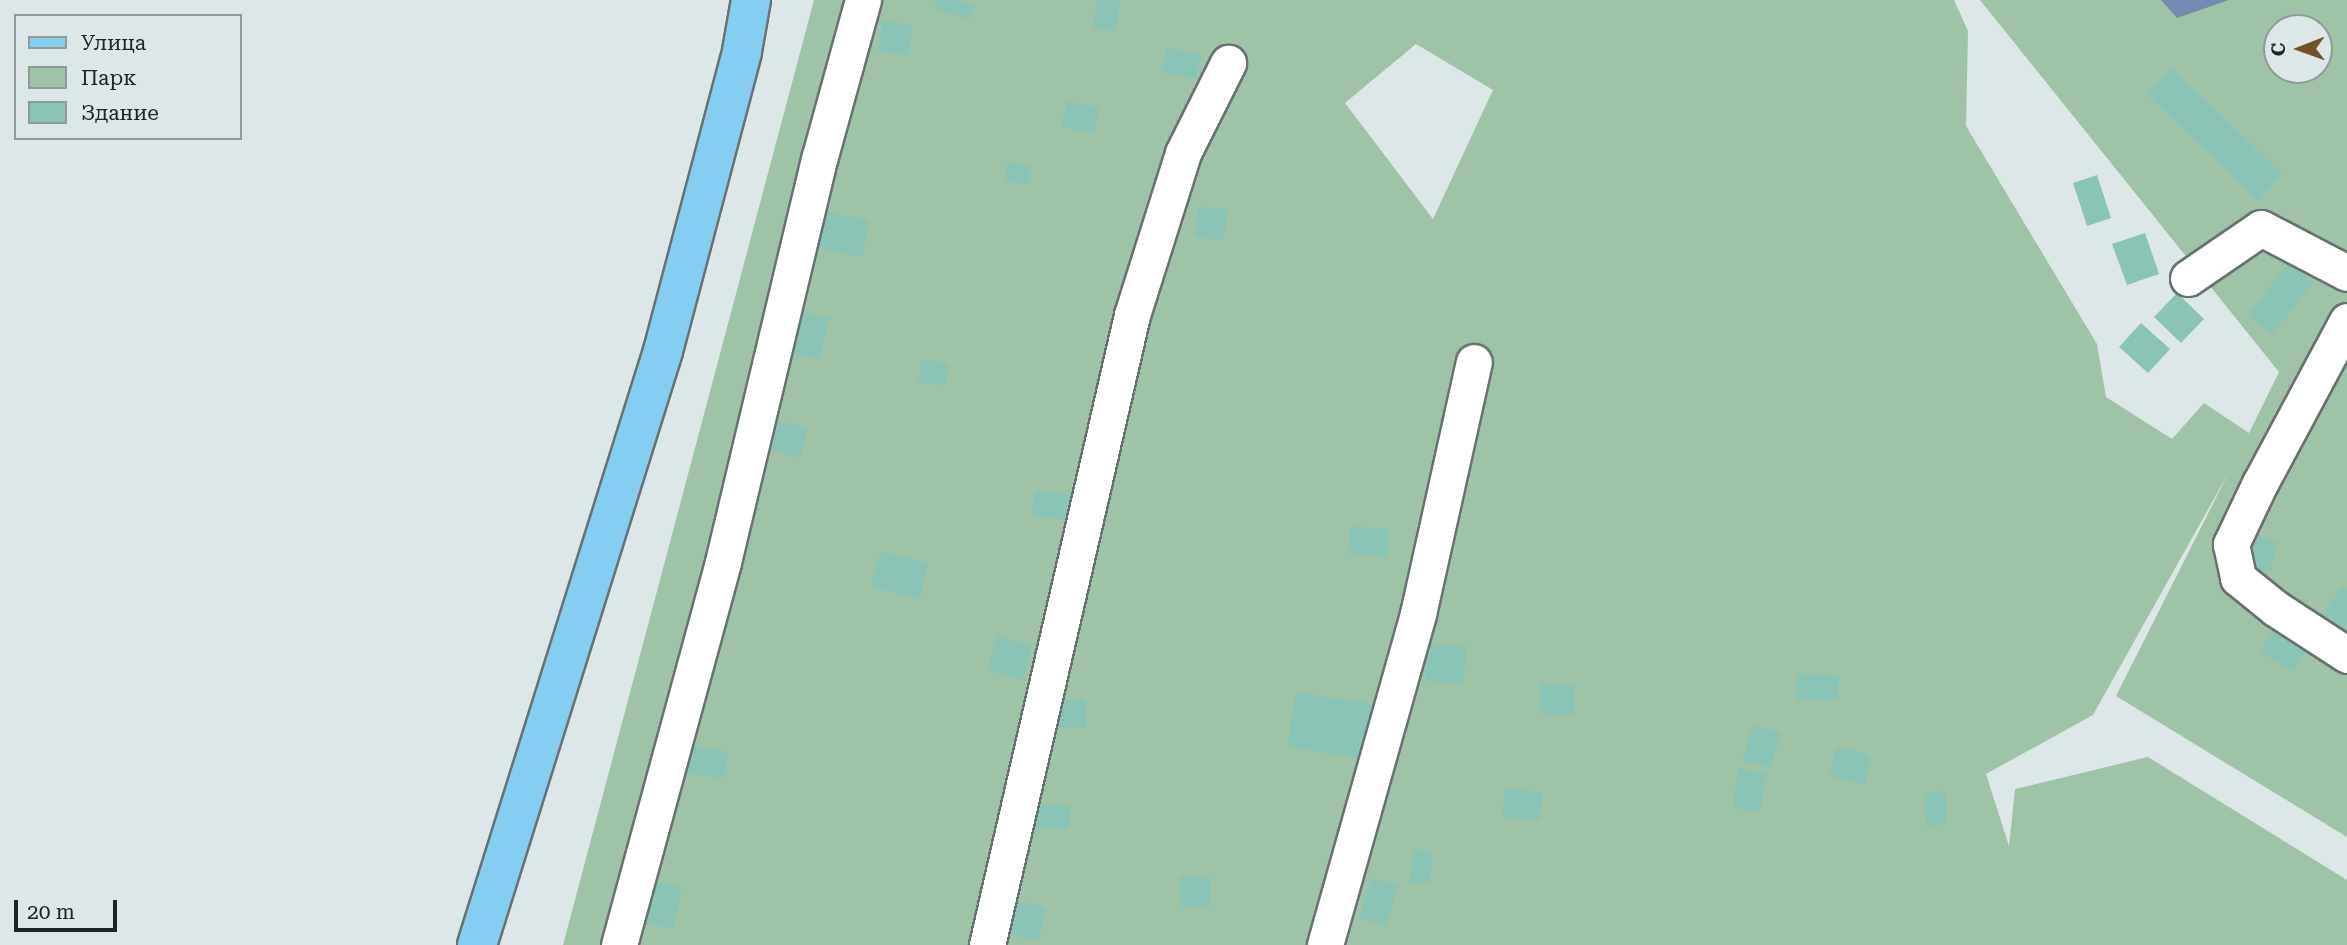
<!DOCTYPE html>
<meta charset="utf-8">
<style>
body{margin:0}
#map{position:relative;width:2347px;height:945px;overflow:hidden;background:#dee7e8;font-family:"Roboto Serif",serif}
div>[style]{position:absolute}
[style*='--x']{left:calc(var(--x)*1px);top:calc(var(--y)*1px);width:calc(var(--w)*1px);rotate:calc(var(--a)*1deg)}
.green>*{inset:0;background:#9fc3a6}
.water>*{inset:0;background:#748ab0}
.building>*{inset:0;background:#8ac4b7}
.roads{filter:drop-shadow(2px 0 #687071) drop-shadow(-2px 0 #687071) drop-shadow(0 2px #687071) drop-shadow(0 -2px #687071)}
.minor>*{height:35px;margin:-17.5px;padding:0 17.5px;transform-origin:17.5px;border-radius:17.5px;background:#fff}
.major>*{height:38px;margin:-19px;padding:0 19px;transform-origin:19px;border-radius:19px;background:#83cef1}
span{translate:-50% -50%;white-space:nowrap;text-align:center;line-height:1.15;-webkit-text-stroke:5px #dee7e8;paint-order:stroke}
.legend{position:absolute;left:14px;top:14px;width:228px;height:126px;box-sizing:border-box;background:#dee7e8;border:2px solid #92999a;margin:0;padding:9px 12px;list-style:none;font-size:21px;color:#202324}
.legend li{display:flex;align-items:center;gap:14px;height:35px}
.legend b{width:35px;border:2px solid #92999a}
.north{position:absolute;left:2263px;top:14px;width:70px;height:70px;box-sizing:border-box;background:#dee7e8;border:2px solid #92999a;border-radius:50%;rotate:269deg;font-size:19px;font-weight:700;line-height:28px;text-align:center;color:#202324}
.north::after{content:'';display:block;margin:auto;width:24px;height:32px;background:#735129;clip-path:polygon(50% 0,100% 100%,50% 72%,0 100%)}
.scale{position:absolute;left:14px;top:900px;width:103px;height:32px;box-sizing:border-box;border:4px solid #202324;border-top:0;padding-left:9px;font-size:21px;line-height:24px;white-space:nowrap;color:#202324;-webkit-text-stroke:5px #dee7e8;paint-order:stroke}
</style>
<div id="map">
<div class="green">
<div style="clip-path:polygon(evenodd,814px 0,1954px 0,1968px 31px,1966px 126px,2097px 344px,2106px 397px,2172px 439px,2204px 403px,2249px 433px,2279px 372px,1980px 0,2347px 0,2347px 837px,2116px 696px,2229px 472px,2093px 715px,1986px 774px,2009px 846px,2015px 789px,2148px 757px,2347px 880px,2347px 945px,563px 945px,814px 0,2277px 28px,2319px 28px,2319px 70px,2277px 70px,2277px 28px,814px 0,1416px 44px,1493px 90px,1433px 219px,1345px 103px,1416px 44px)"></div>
</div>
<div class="water">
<div style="clip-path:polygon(2161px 0,2229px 0,2177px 18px)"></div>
</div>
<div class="building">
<div style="clip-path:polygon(936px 0,958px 0,975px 5px,970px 19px,934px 9px)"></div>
<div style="clip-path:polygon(1097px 0,1120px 0,1116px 31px,1093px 28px)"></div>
<div style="clip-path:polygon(883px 20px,913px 25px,908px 56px,878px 51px)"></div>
<div style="clip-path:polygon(1166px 48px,1201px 54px,1197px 79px,1162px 73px)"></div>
<div style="clip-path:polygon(2172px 68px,2282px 174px,2258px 201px,2147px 94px)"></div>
<div style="clip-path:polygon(1067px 101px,1099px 108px,1094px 133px,1061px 127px)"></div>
<div style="clip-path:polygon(1008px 161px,1032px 166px,1028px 185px,1004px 180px)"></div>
<div style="clip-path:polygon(2097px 175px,2111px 218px,2087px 226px,2073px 183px)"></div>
<div style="clip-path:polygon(1198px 207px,1227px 209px,1224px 240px,1195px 237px)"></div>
<div style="clip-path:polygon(823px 212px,869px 220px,862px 257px,817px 248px)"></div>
<div style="clip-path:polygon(2145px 233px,2159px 274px,2127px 285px,2112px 244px)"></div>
<div style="clip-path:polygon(2288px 263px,2313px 283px,2272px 335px,2248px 315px)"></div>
<div style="clip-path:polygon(2177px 293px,2204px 319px,2181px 343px,2154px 317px)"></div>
<div style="clip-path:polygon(794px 311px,829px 318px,820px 360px,784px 351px)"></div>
<div style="clip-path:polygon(2141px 323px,2170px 349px,2148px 373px,2119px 347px)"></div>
<div style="clip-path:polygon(922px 359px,949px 364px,945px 386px,918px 382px)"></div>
<div style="clip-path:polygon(770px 419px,808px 428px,800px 458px,763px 448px)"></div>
<div style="clip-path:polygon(1035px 490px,1072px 495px,1069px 520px,1032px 516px)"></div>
<div style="clip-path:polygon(1351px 526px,1390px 530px,1387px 557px,1348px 553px)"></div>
<div style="clip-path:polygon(2254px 534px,2278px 542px,2268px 573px,2244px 565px)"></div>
<div style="clip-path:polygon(880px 552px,928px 563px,920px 599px,871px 587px)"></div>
<div style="clip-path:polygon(2341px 587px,2347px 590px,2347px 628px,2343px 634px,2320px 620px)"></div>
<div style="clip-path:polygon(2279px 621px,2312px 640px,2293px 672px,2260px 652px)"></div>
<div style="clip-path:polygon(997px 636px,1032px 646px,1023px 680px,988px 670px)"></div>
<div style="clip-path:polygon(1428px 644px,1467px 647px,1463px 685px,1425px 681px)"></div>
<div style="clip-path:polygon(1797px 674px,1839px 675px,1838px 700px,1797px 700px)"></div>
<div style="clip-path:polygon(1541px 683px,1575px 685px,1573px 715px,1539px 713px)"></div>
<div style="clip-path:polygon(1296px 692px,1372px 704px,1363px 759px,1287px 747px)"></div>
<div style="clip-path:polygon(1086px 699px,1086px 727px,1054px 728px,1054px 700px)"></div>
<div style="clip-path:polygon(1753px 725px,1781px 733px,1771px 768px,1742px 760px)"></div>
<div style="clip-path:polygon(693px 746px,728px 752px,724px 779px,688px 773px)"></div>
<div style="clip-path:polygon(1836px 747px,1871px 755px,1865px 784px,1830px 776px)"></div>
<div style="clip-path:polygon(1738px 769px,1766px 773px,1760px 812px,1733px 808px)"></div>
<div style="clip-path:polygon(1505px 788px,1543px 792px,1540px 820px,1502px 817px)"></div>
<div style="clip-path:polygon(1945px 791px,1947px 824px,1926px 826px,1924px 793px)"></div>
<div style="clip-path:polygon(1029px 805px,1070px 806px,1069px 829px,1029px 828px)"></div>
<div style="clip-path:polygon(1414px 849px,1433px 852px,1429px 884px,1410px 882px)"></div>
<div style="clip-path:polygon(1180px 876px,1210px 877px,1210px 907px,1180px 907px)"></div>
<div style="clip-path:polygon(1371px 878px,1398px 886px,1386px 926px,1359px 918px)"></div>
<div style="clip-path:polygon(650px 880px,682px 887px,673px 929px,641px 922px)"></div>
<div style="clip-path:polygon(1011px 899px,1046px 907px,1039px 941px,1003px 933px)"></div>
</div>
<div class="roads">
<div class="minor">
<div style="--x:2188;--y:278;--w:88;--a:-34.4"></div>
<div style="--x:2261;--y:228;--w:97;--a:27.6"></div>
<div style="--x:2347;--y:321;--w:184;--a:118.2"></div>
<div style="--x:2260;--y:483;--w:68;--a:115.4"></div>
<div style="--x:2231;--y:544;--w:35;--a:78"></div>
<div style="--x:2238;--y:578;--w:48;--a:39"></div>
<div style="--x:2275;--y:608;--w:86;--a:33.1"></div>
<div style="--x:619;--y:945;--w:397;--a:-74.8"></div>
<div style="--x:723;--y:562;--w:417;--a:-76.6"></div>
<div style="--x:820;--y:156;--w:162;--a:-74.6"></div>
<div style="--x:987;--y:945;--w:646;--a:-77.04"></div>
<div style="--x:1132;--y:315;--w:170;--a:-72.5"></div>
<div style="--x:1183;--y:153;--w:101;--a:-63.4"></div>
<div style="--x:1325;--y:945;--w:344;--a:-74.3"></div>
<div style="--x:1418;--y:614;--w:258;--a:-77.5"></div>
</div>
<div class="major">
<div style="--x:477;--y:945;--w:622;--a:-72.61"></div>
<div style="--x:663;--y:351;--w:310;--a:-75.2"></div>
<div style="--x:742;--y:51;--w:52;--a:-80"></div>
</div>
</div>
<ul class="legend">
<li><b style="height:9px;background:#83cef1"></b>Улица</li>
<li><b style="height:19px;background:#9fc3a6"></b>Парк</li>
<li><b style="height:19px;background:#8ac4b7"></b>Здание</li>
</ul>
<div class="north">С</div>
<div class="scale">20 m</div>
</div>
